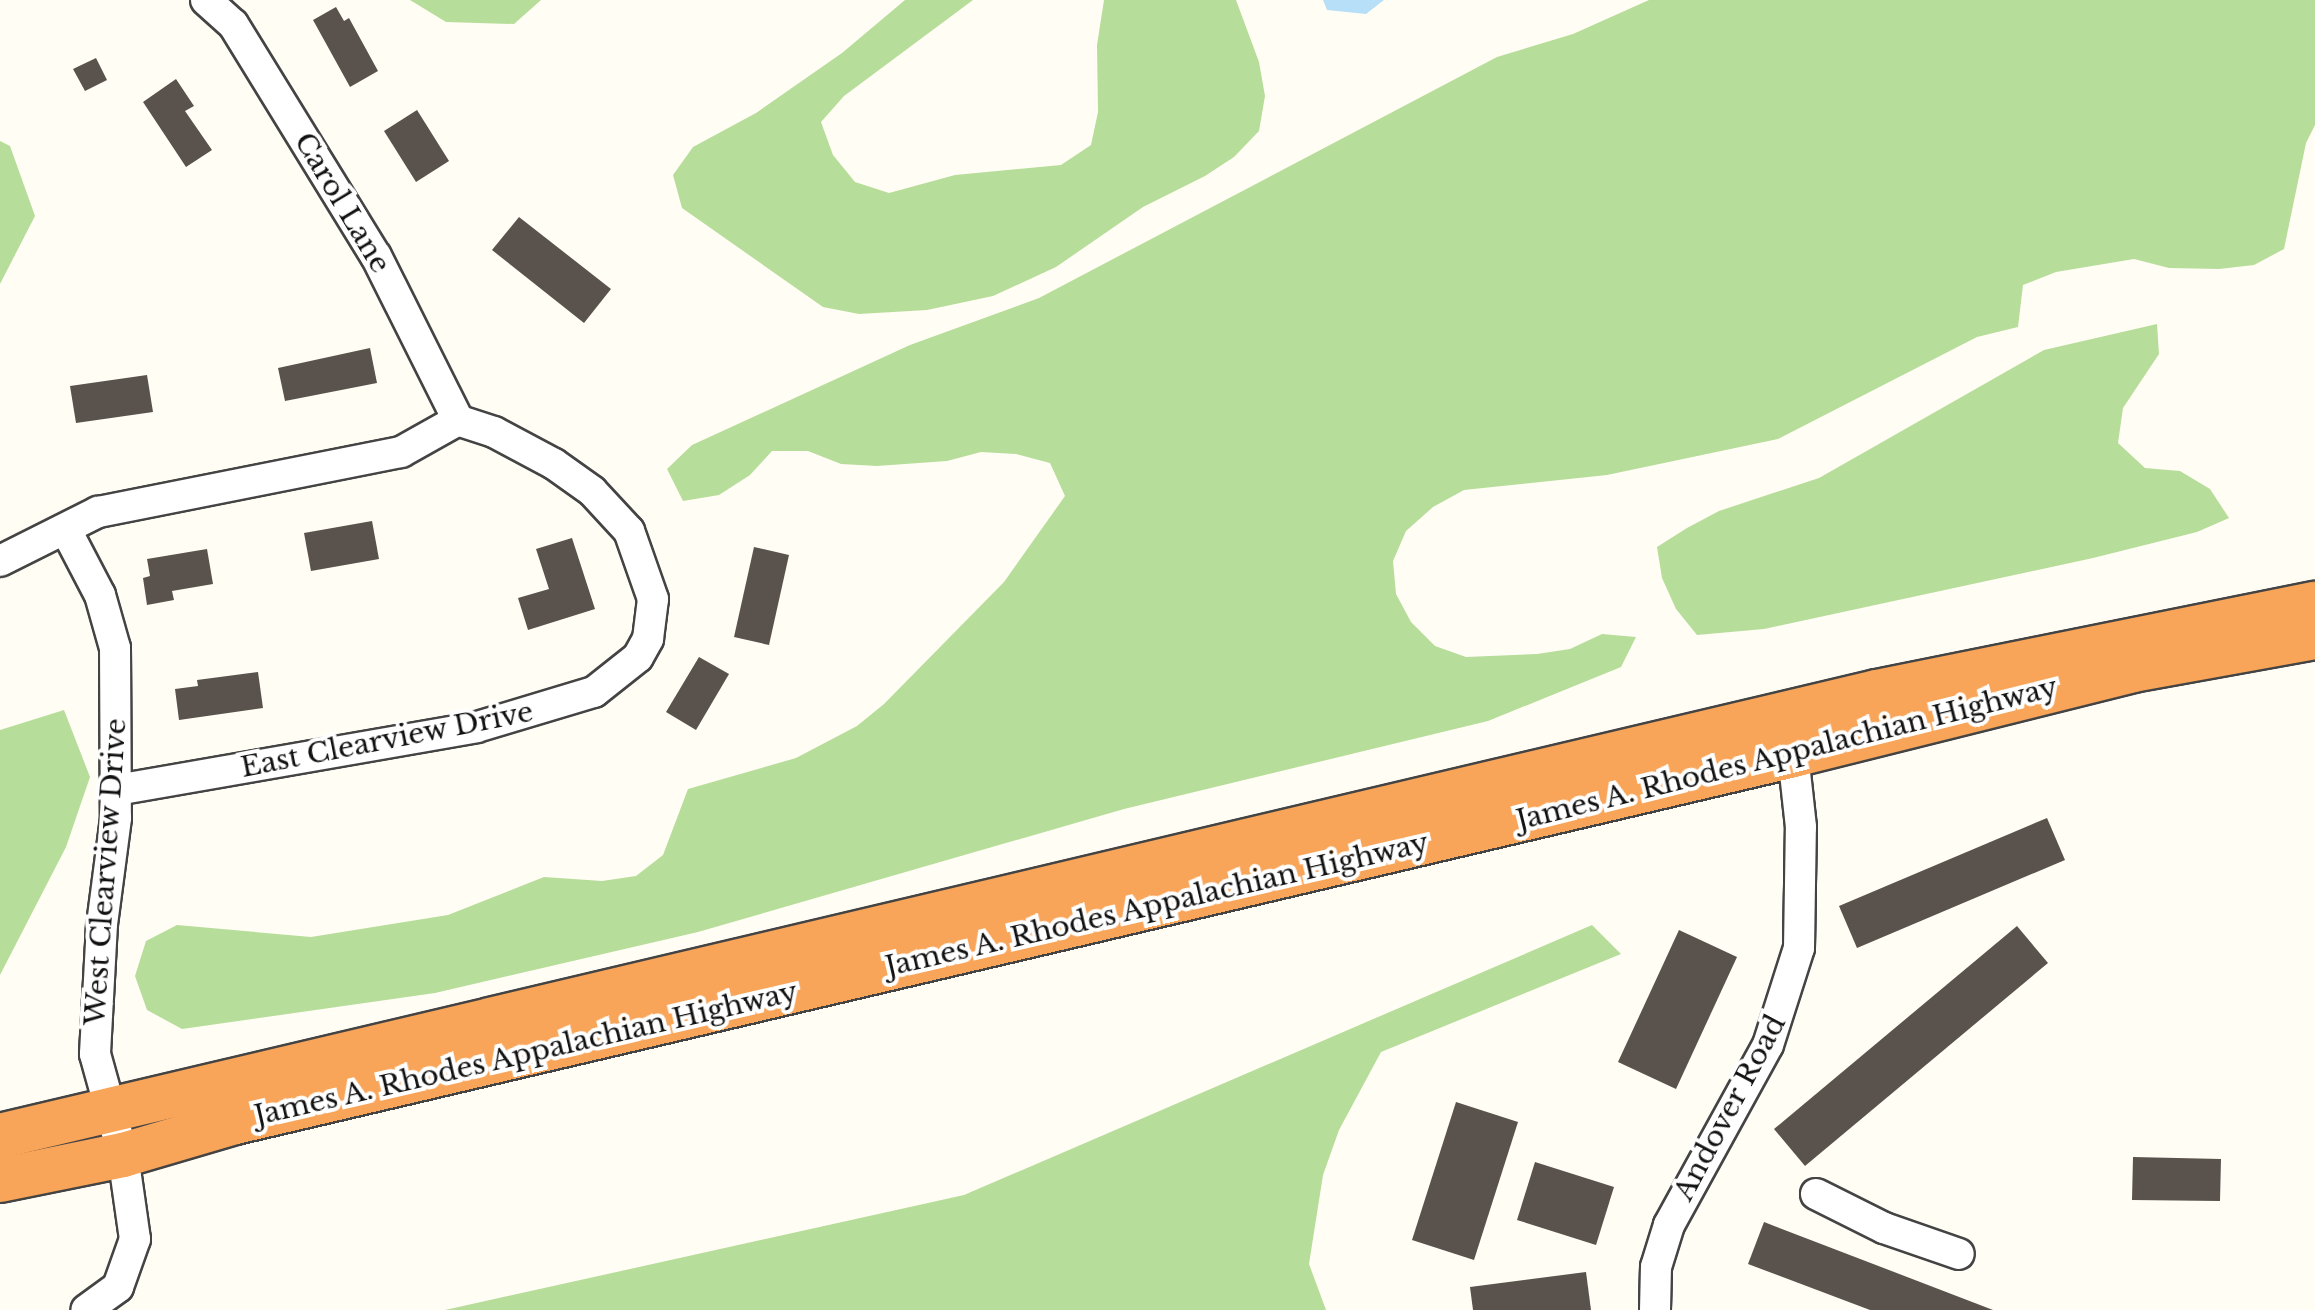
<!DOCTYPE html>
<style>
body{margin:0}
#map{position:relative;width:2315px;height:1310px;overflow:hidden;background:#fffdf4;font-family:"Libre Baskerville",serif}
div>[style]{position:absolute}
[style*='--x']{left:calc(var(--x)*1px);top:calc(var(--y)*1px);width:calc(var(--w)*1px);rotate:calc(var(--a)*1deg)}
.forest>*{inset:0;background:#b7dd9a}
.water>*{inset:0;background:#b7dff8}
.building>*{inset:0;background:#5a524c}
.roads{filter:drop-shadow(2px 0 #444) drop-shadow(-2px 0 #444) drop-shadow(0 2px #444) drop-shadow(0 -2px #444)}
.minor>*{height:30px;margin:-15px;padding:0 15px;transform-origin:15px;border-radius:15px;background:#fff}
.highway>*{height:44px;margin:-22px;padding:0 22px;transform-origin:22px;border-radius:22px;background:#f8a559}
span{translate:-50% -50%;white-space:nowrap;text-align:center;line-height:1.15;-webkit-text-stroke:8px #fff;paint-order:stroke}
.street-label{font-size:28px;color:#111}
</style>
<div id="map">
<div class="forest">
<div style="clip-path:polygon(410px 0,541px 0,514px 24px,446px 22px)"></div>
<div style="clip-path:polygon(905px 0,973px 0,844px 96px,821px 122px,833px 155px,855px 182px,889px 193px,955px 175px,1061px 165px,1091px 145px,1098px 112px,1097px 45px,1104px 0,1236px 0,1259px 62px,1265px 96px,1259px 131px,1234px 157px,1205px 176px,1143px 207px,1056px 267px,993px 296px,927px 310px,859px 314px,823px 307px,682px 208px,673px 175px,693px 147px,756px 113px,842px 53px)"></div>
<div style="clip-path:polygon(1649px 0,2315px 0,2315px 125px,2306px 143px,2284px 249px,2254px 265px,2219px 269px,2169px 268px,2134px 259px,2056px 272px,2023px 285px,2018px 327px,1977px 337px,1778px 439px,1607px 475px,1464px 490px,1433px 507px,1406px 531px,1393px 561px,1396px 594px,1411px 622px,1435px 646px,1466px 657px,1537px 654px,1570px 649px,1602px 634px,1636px 637px,1621px 667px,1488px 721px,1124px 809px,698px 932px,435px 993px,182px 1029px,147px 1010px,135px 976px,146px 941px,177px 925px,311px 937px,448px 915px,544px 877px,602px 881px,636px 876px,663px 855px,688px 789px,796px 758px,857px 726px,884px 704px,1004px 582px,1065px 496px,1050px 463px,1016px 454px,981px 452px,947px 461px,877px 466px,841px 464px,808px 451px,772px 451px,750px 475px,719px 495px,683px 501px,667px 469px,692px 445px,910px 345px,1039px 298px,1497px 57px,1573px 34px)"></div>
<div style="clip-path:polygon(0 141px,10px 146px,35px 216px,0 284px)"></div>
<div style="clip-path:polygon(2157px 324px,2159px 354px,2123px 408px,2118px 443px,2145px 468px,2180px 471px,2210px 489px,2229px 518px,2197px 532px,2093px 558px,1764px 629px,1697px 635px,1676px 609px,1662px 578px,1657px 547px,1687px 528px,1719px 511px,1819px 478px,2044px 350px)"></div>
<div style="clip-path:polygon(64px 710px,90px 777px,66px 847px,0 975px,0 730px)"></div>
<div style="clip-path:polygon(1592px 925px,1621px 954px,1381px 1052px,1339px 1130px,1323px 1175px,1309px 1264px,1326px 1310px,445px 1310px,964px 1195px)"></div>
</div>
<div class="water">
<div style="clip-path:polygon(1323px 0,1384px 0,1366px 14px,1327px 10px)"></div>
</div>
<div class="building">
<div style="clip-path:polygon(336px 7px,344px 21px,349px 18px,378px 71px,350px 87px,313px 20px)"></div>
<div style="clip-path:polygon(96px 58px,107px 80px,85px 91px,73px 69px)"></div>
<div style="clip-path:polygon(176px 79px,194px 106px,185px 111px,212px 150px,186px 167px,143px 102px)"></div>
<div style="clip-path:polygon(417px 110px,449px 161px,416px 182px,384px 131px)"></div>
<div style="clip-path:polygon(519px 217px,611px 289px,584px 323px,492px 250px)"></div>
<div style="clip-path:polygon(370px 348px,377px 383px,285px 401px,278px 368px)"></div>
<div style="clip-path:polygon(147px 375px,153px 412px,76px 423px,70px 386px)"></div>
<div style="clip-path:polygon(372px 521px,379px 559px,311px 571px,304px 533px)"></div>
<div style="clip-path:polygon(572px 538px,595px 609px,528px 630px,518px 598px,549px 589px,536px 549px)"></div>
<div style="clip-path:polygon(754px 547px,789px 555px,769px 645px,734px 637px)"></div>
<div style="clip-path:polygon(207px 549px,213px 584px,172px 591px,174px 600px,147px 605px,143px 578px,150px 576px,147px 559px)"></div>
<div style="clip-path:polygon(699px 657px,729px 674px,696px 730px,666px 712px)"></div>
<div style="clip-path:polygon(258px 672px,263px 708px,179px 720px,175px 689px,198px 686px,197px 680px)"></div>
<div style="clip-path:polygon(2047px 818px,2065px 860px,1857px 948px,1839px 906px)"></div>
<div style="clip-path:polygon(2017px 926px,2048px 963px,1805px 1166px,1774px 1129px)"></div>
<div style="clip-path:polygon(1679px 930px,1737px 957px,1676px 1089px,1618px 1062px)"></div>
<div style="clip-path:polygon(1456px 1102px,1518px 1122px,1474px 1260px,1412px 1240px)"></div>
<div style="clip-path:polygon(2133px 1157px,2221px 1159px,2220px 1201px,2132px 1200px)"></div>
<div style="clip-path:polygon(1535px 1162px,1614px 1187px,1596px 1245px,1517px 1220px)"></div>
<div style="clip-path:polygon(1764px 1222px,1993px 1310px,1870px 1310px,1748px 1264px)"></div>
<div style="clip-path:polygon(1586px 1272px,1591px 1310px,1473px 1310px,1470px 1287px)"></div>
</div>
<div class="roads">
<div class="minor">
<div style="--x:206;--y:0;--w:36;--a:42"></div>
<div style="--x:233;--y:24;--w:273;--a:58.4"></div>
<div style="--x:376;--y:256;--w:183;--a:63.4"></div>
<div style="--x:66;--y:530;--w:73;--a:62.4"></div>
<div style="--x:100;--y:595;--w:55;--a:74.2"></div>
<div style="--x:115;--y:648;--w:170;--a:89.7"></div>
<div style="--x:116;--y:818;--w:107;--a:97.5"></div>
<div style="--x:102;--y:924;--w:130;--a:93.1"></div>
<div style="--x:95;--y:1054;--w:105;--a:74.5"></div>
<div style="--x:123;--y:1155;--w:85;--a:81.9"></div>
<div style="--x:135;--y:1239;--w:51;--a:109.5"></div>
<div style="--x:118;--y:1287;--w:39;--a:144"></div>
<div style="--x:0;--y:561;--w:110;--a:-26.6"></div>
<div style="--x:98;--y:512;--w:309;--a:-11.2"></div>
<div style="--x:401;--y:452;--w:65;--a:-29.3"></div>
<div style="--x:117;--y:790;--w:365;--a:-9.9"></div>
<div style="--x:477;--y:727;--w:122;--a:-16.7"></div>
<div style="--x:594;--y:692;--w:56;--a:-38.5"></div>
<div style="--x:638;--y:657;--w:21;--a:-61"></div>
<div style="--x:648;--y:639;--w:40;--a:-82.9"></div>
<div style="--x:653;--y:599;--w:72;--a:-109.4"></div>
<div style="--x:629;--y:531;--w:54;--a:-132.8"></div>
<div style="--x:592;--y:491;--w:47;--a:-144.6"></div>
<div style="--x:554;--y:464;--w:68;--a:-151.9"></div>
<div style="--x:494;--y:432;--w:38;--a:-162"></div>
<div style="--x:1816;--y:1194;--w:76;--a:26.6"></div>
<div style="--x:1884;--y:1228;--w:79;--a:19.1"></div>
<div style="--x:1655;--y:1310;--w:43;--a:-88.7"></div>
<div style="--x:1656;--y:1267;--w:44;--a:-72.8"></div>
<div style="--x:1669;--y:1225;--w:205;--a:-61.2"></div>
<div style="--x:1768;--y:1045;--w:102;--a:-72.3"></div>
<div style="--x:1799;--y:948;--w:121;--a:-89.1"></div>
<div style="--x:1801;--y:827;--w:72;--a:-96.3"></div>
<div style="--x:1793;--y:755;--w:18;--a:-117"></div>
</div>
<div class="highway">
<div style="--x:0;--y:1136;--w:1929;--a:-13.31"></div>
<div style="--x:1877;--y:692;--w:447;--a:-11.4"></div>
<div style="--x:0;--y:1180;--w:126;--a:-11.5"></div>
<div style="--x:123;--y:1155;--w:117;--a:-16.4"></div>
<div style="--x:235;--y:1122;--w:1601;--a:-13.25"></div>
<div style="--x:1793;--y:755;--w:350;--a:-14"></div>
<div style="--x:2133;--y:670;--w:185;--a:-10.3"></div>
</div>
</div>
<div class="street-label">
<span style="left:342px;top:203px;rotate:59deg">Carol Lane</span>
<span style="left:387px;top:740px;rotate:-11deg">East Clearview Drive</span>
<span style="left:1787px;top:754px;rotate:-14deg">James A. Rhodes Appalachian Highway</span>
<span style="left:106px;top:872px;rotate:-86deg">West Clearview Drive</span>
<span style="left:1157px;top:905px;rotate:-13deg">James A. Rhodes Appalachian Highway</span>
<span style="left:526px;top:1054px;rotate:-13deg">James A. Rhodes Appalachian Highway</span>
<span style="left:1730px;top:1108px;rotate:-62deg">Andover Road</span>
</div>
</div>
